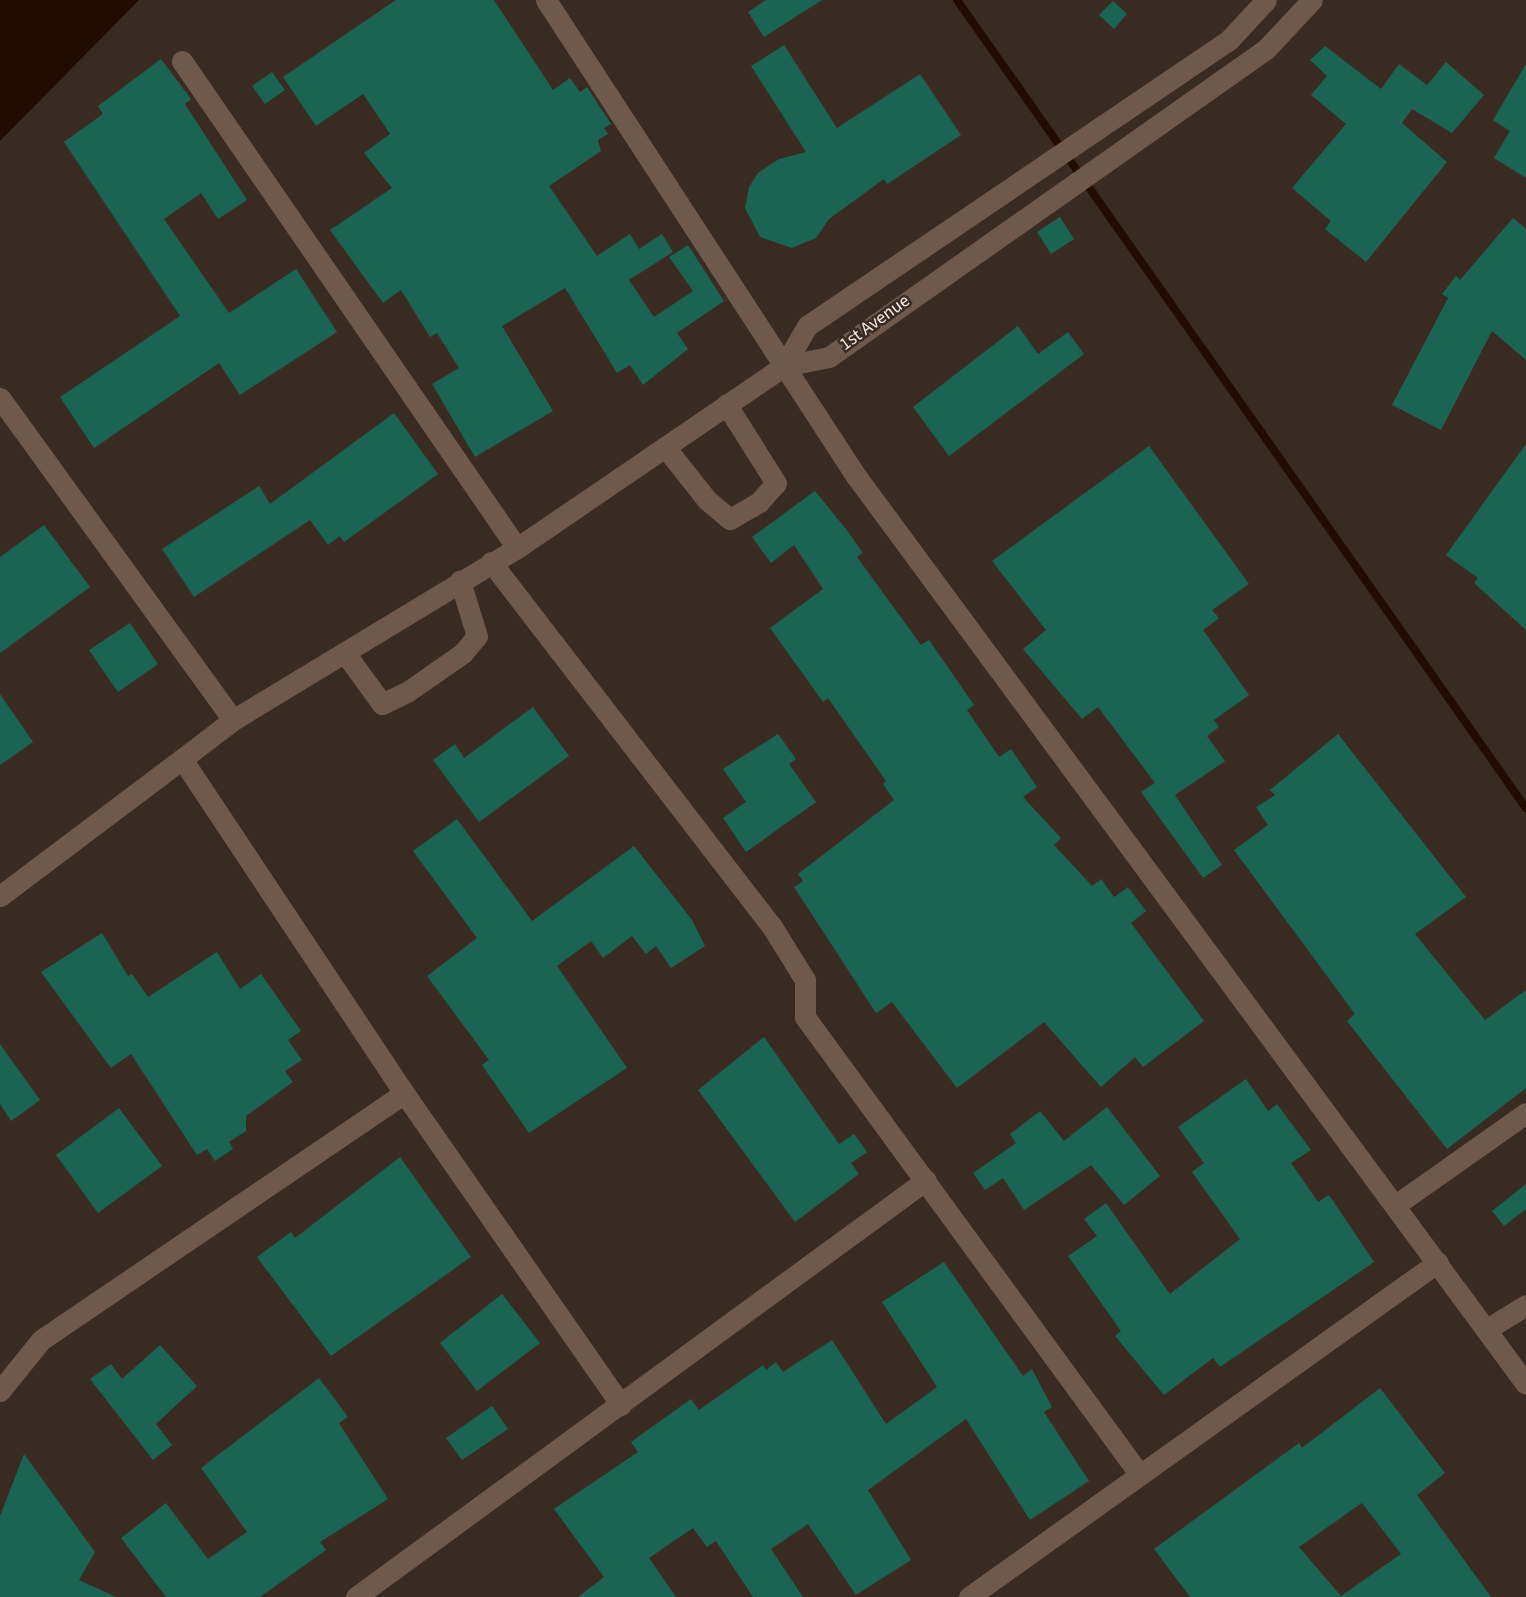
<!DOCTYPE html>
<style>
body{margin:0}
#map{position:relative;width:1526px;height:1597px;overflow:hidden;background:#3a2b22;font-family:"Source Sans 3",sans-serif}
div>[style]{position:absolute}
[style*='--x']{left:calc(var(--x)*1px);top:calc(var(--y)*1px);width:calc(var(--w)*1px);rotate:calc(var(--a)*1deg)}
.water>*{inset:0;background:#220b00}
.stream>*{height:8px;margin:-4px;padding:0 4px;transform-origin:4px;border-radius:4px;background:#220b00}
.building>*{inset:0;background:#1b6453}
.minor>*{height:21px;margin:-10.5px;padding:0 10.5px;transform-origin:10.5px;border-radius:10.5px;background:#6f594d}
span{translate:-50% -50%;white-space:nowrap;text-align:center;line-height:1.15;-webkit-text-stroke:5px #3a2b22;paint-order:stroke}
.street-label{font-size:18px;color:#f7ede7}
</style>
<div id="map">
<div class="water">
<div style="clip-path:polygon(0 0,139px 0,0 141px)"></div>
</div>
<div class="stream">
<div style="--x:957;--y:0;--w:988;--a:54.85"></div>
</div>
<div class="building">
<div style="clip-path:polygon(396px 0,494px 0,553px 90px,570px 78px,580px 92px,587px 87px,611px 124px,604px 128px,608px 134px,598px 140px,601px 151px,549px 186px,597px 256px,630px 234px,639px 249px,662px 234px,673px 252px,629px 280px,654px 317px,693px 291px,669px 257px,688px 245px,724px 301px,677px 333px,688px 349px,643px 385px,630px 365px,617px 373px,565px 288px,502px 326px,553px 411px,475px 457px,432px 384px,459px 368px,437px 333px,430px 337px,401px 290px,383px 303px,330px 230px,392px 188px,364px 153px,390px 134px,363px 94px,316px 126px,283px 77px)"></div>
<div style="clip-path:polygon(766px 0,822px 0,764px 37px,748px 12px)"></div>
<div style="clip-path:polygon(1113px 1px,1127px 14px,1114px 29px,1099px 15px)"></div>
<div style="clip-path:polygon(784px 45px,837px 128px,920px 74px,961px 135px,887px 184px,884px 179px,829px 219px,816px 238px,792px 248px,760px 237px,745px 208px,749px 187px,758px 173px,779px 159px,806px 152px,751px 66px)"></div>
<div style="clip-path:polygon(1325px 46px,1381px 89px,1399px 64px,1427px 85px,1446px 62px,1484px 95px,1452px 133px,1412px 109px,1402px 123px,1447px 162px,1366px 262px,1325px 229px,1331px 221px,1292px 188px,1346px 124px,1311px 95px,1327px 76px,1310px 60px)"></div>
<div style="clip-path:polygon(161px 59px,191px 99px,185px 104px,247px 200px,218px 219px,201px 193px,164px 219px,229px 313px,296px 269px,337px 332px,240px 395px,219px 363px,94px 448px,60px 397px,180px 316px,64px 142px,103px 114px,98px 106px)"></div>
<div style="clip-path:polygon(1526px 64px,1526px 178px,1494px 158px,1510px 131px,1493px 120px)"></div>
<div style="clip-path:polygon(272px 72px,285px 90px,265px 104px,252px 86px)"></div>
<div style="clip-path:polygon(1060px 217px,1074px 239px,1051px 254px,1037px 232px)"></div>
<div style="clip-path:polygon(1513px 218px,1526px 229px,1526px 360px,1492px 331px,1441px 430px,1392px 405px,1448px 298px,1442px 294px,1456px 276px,1460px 280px)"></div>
<div style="clip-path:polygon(1018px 326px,1038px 354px,1068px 332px,1084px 354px,949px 456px,913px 407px)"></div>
<div style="clip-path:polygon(394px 413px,438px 474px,344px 542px,340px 536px,328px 545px,310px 520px,194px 597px,162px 549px,259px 486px,270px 504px)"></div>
<div style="clip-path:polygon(1526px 444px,1526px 630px,1474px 583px,1478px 578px,1446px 555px)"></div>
<div style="clip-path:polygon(1149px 446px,1249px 584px,1212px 610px,1219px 618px,1203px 630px,1249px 695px,1214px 720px,1219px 727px,1207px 736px,1225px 761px,1175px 795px,1222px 865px,1203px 878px,1141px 792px,1155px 783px,1098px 707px,1082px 719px,1023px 649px,1046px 630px,992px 561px)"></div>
<div style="clip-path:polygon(815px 491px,846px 529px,863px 553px,857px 557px,921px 645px,929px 640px,974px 705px,967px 710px,999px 757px,1011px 749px,1037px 787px,1023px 797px,1061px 838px,1054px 845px,1092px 886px,1101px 879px,1114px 897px,1128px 887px,1146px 911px,1131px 923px,1204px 1021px,1143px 1067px,1135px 1057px,1101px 1087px,1044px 1022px,957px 1088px,892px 1002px,876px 1013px,794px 887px,803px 881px,798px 874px,894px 800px,883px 784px,886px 781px,828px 698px,823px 702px,770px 628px,823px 589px,794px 545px,771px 563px,752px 537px)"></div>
<div style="clip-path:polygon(44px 525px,90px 587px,0 653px,0 557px)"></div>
<div style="clip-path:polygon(130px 623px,158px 664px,118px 692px,89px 650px)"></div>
<div style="clip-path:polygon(0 694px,33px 742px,0 765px)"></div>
<div style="clip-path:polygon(533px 707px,569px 756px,479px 822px,433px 760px,455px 744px,464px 758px)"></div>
<div style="clip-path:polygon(778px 734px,796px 759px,789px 764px,816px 802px,746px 852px,723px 818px,746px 802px,723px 769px)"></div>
<div style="clip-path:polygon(1338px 734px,1466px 897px,1415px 934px,1485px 1020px,1526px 990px,1526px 1088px,1447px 1149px,1347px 1021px,1355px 1014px,1234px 850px,1268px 825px,1256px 807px,1275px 795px,1270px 790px)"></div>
<div style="clip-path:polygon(457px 819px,532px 921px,634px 846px,692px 920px,705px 946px,671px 968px,656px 946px,646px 954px,632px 936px,603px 958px,591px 941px,557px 966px,627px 1068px,529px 1133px,482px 1065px,489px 1060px,427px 976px,477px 938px,413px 851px)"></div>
<div style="clip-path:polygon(102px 933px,128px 976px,132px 974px,148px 997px,217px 952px,240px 989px,261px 974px,301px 1031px,288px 1040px,302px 1060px,285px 1071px,293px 1082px,246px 1116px,246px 1131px,229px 1142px,233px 1149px,215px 1161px,207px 1149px,197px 1155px,131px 1054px,111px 1068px,41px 972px)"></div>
<div style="clip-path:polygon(764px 1037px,839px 1144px,854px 1134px,867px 1152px,851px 1163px,859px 1174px,795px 1222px,698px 1090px)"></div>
<div style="clip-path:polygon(0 1044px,40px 1100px,11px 1121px,0 1104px)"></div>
<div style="clip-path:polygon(1246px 1079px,1268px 1111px,1277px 1104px,1311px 1150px,1291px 1163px,1318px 1202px,1329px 1195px,1374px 1262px,1220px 1367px,1213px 1358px,1164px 1395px,1115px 1336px,1121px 1331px,1068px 1256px,1097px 1236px,1084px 1219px,1106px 1203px,1170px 1294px,1240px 1239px,1192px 1172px,1204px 1163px,1178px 1127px)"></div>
<div style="clip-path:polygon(1107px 1107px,1160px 1176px,1124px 1205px,1091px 1165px,1024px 1210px,1003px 1178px,985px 1190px,973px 1173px,1016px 1143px,1010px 1134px,1040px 1111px,1064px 1141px)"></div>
<div style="clip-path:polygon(119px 1108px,162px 1166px,98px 1213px,56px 1155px)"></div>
<div style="clip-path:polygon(400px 1157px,471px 1257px,331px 1356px,257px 1257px,291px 1232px,295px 1238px)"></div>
<div style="clip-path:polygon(1526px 1184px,1526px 1209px,1504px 1226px,1492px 1211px)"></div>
<div style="clip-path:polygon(944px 1262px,1023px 1376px,1032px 1369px,1052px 1407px,1044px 1412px,1089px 1481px,1030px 1520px,966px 1419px,868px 1490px,911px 1560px,856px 1595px,808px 1524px,771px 1549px,803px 1597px,753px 1597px,716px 1541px,707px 1547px,693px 1528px,649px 1558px,676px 1597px,578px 1597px,604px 1577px,554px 1509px,638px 1452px,631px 1442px,691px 1399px,699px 1410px,763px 1365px,766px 1370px,776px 1362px,783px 1372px,832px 1340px,886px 1424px,937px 1387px,882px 1302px)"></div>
<div style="clip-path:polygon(502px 1294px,540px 1343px,477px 1391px,440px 1343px)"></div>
<div style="clip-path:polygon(160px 1345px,197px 1386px,156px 1424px,172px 1445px,153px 1460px,90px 1379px,111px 1364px,122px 1379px)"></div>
<div style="clip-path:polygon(319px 1378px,348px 1417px,339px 1423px,388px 1499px,320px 1542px,326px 1550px,260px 1597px,166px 1597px,121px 1538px,166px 1503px,208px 1559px,247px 1532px,201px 1468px)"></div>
<div style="clip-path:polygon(evenodd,1380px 1388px,1445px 1473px,1417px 1495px,1491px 1597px,1190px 1597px,1154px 1549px,1299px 1443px,1302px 1448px,1380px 1388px,1362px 1503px,1401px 1554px,1341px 1596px,1299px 1547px,1362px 1503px)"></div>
<div style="clip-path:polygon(492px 1406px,508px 1429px,462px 1460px,446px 1438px)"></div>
<div style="clip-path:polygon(24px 1454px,95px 1552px,79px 1580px,116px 1597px,0 1597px,0 1516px)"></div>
</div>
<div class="minor">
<div style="--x:546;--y:0;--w:568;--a:56.93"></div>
<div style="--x:856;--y:476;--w:1128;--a:53.58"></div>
<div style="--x:182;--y:61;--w:591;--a:55.48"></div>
<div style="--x:784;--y:366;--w:46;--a:-60.1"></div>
<div style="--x:807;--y:326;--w:510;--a:-34.13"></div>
<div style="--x:1229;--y:40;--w:54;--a:-47.2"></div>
<div style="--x:0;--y:398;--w:397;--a:54.1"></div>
<div style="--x:665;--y:447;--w:68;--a:51.6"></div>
<div style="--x:707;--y:500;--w:30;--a:40"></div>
<div style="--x:730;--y:519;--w:34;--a:-30"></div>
<div style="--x:759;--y:502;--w:25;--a:-48"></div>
<div style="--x:776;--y:483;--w:93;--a:-122.3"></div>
<div style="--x:491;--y:562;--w:458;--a:52.4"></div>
<div style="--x:771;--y:925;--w:65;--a:58.3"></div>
<div style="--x:805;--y:980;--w:37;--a:90"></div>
<div style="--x:805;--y:1017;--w:567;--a:53.82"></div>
<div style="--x:345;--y:653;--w:63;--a:54"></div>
<div style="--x:382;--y:704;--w:28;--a:-26"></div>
<div style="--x:407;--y:692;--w:68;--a:-34.9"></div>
<div style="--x:463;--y:653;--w:22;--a:-51"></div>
<div style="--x:477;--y:636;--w:58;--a:-107.2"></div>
<div style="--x:0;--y:896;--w:228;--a:-37"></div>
<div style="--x:1397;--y:1204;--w:158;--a:-35.2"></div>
<div style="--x:1487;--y:1329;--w:46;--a:-31.6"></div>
<div style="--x:0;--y:1391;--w:65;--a:-51.2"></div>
<div style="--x:41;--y:1340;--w:439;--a:-34.2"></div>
<div style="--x:621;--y:1405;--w:380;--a:-124.8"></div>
<div style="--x:404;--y:1093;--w:401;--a:-123.6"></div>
<div style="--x:182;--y:759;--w:64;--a:-37.4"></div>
<div style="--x:233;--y:720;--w:332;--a:-31.2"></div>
<div style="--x:517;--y:548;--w:323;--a:-34.3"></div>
<div style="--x:784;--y:366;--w:46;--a:-11.3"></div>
<div style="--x:829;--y:357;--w:535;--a:-35.18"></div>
<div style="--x:1266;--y:49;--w:67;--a:-46.8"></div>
<div style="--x:356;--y:1597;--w:706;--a:-36.19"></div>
<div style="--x:969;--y:1597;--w:576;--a:-35.54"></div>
</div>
<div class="street-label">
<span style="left:875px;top:323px;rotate:-36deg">1st Avenue</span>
</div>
</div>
